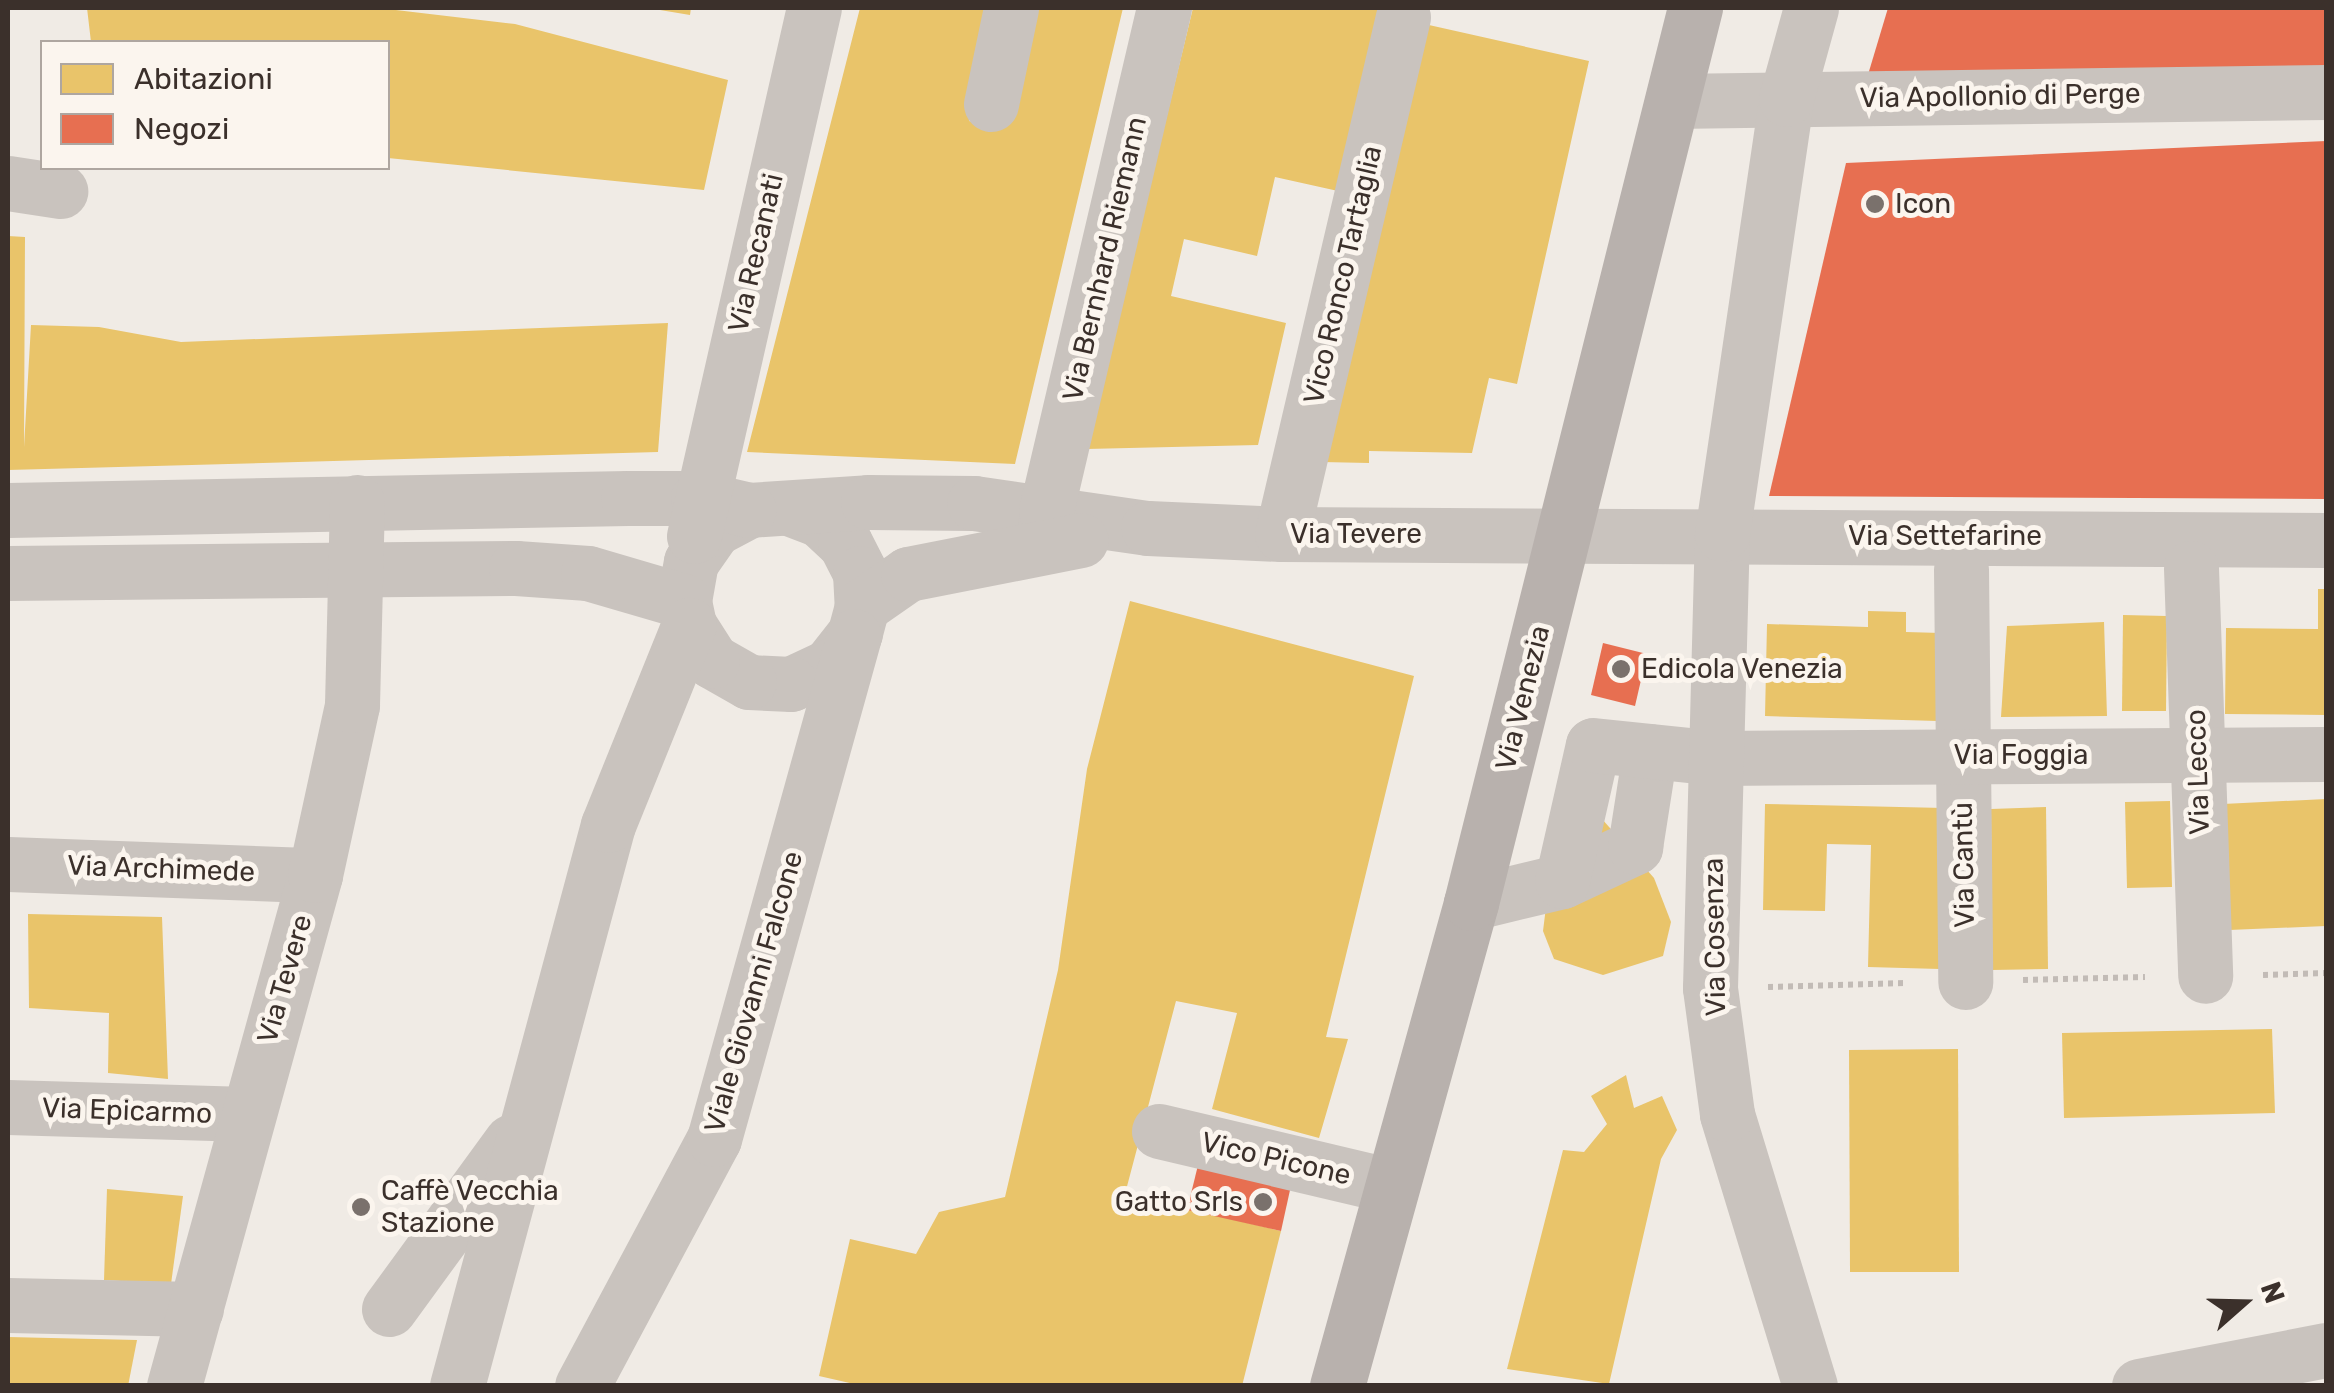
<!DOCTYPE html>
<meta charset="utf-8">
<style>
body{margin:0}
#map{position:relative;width:2334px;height:1393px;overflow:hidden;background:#f0ebe5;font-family:Rubik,sans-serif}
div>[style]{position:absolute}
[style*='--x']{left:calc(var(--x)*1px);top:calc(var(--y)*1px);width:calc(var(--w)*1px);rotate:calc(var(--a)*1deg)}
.homes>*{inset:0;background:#e9c46a}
.shops>*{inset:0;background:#e76f51}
.path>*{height:6px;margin-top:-3px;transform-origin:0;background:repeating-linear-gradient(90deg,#c2bbb6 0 5px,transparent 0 10px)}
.minor>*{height:55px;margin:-27.5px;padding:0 27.5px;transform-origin:27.5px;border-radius:27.5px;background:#c9c3be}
.major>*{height:55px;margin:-27.5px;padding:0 27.5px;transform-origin:27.5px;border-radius:27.5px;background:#b8b1ad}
.dots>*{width:28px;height:28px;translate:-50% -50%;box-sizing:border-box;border:5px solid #fbf5ee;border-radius:50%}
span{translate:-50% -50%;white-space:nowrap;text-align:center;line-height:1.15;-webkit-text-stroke:10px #fbf5ee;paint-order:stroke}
.street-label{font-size:28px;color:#3b302b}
.poi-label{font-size:28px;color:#3b302b}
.left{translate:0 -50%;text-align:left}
.right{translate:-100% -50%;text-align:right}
.frame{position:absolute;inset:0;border:10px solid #3b302b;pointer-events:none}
.legend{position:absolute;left:40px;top:40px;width:350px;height:130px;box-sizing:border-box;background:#fbf5ee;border:2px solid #aea6a0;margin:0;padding:12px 18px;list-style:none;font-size:30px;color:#3b302b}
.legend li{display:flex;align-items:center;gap:20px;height:50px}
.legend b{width:50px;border:2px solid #aea6a0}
.north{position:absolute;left:2194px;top:1253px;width:100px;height:100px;-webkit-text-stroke:8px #fbf5ee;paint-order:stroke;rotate:70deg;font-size:28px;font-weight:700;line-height:40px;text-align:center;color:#3b302b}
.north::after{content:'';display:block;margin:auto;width:35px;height:45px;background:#3b302b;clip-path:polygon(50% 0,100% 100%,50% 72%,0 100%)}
</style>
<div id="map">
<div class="homes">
<div style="clip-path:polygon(87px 8px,379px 8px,515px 24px,728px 80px,704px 190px,388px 158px,388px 42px,91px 42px)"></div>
<div style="clip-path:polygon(691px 8px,690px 15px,660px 10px,660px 8px)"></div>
<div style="clip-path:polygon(860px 8px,985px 8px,969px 121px,999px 128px,1027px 8px,1123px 8px,1015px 464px,747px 452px)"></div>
<div style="clip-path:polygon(1193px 8px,1380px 8px,1338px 191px,1275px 177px,1257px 256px,1184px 239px,1171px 296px,1286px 323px,1258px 445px,1086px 449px)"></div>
<div style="clip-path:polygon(1420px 23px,1589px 61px,1517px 384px,1489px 378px,1472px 453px,1369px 451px,1369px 463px,1322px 462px)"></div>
<div style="clip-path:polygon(8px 236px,25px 237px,24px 447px,31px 325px,99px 327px,181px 342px,668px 323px,658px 452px,8px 470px)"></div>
<div style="clip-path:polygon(2318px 589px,2326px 589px,2326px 715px,2225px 714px,2226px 628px,2318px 629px)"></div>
<div style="clip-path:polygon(1130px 601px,1414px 676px,1326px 1037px,1348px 1039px,1319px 1138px,1212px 1109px,1237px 1013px,1176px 1001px,1125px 1194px,1281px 1231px,1242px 1386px,863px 1386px,819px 1376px,850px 1239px,916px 1254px,939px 1212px,1005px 1197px,1058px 970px,1087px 769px)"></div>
<div style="clip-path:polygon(1868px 611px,1906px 612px,1906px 632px,1941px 633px,1938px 721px,1765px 716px,1767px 624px,1868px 627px)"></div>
<div style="clip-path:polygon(2123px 615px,2167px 616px,2166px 711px,2122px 711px)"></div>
<div style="clip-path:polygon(2104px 622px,2107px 716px,2001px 717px,2007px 626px)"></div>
<div style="clip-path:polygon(2326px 799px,2326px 926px,2229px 930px,2223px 804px)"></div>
<div style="clip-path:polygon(2170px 801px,2172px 887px,2127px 888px,2125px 802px)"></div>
<div style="clip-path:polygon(1765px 804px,1944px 808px,1940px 969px,1868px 967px,1871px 845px,1827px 844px,1825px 911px,1763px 910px)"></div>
<div style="clip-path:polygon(2046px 807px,2048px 969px,1992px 970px,1991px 809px)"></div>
<div style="clip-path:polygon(1602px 819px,1654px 878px,1671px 922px,1663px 956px,1603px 975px,1554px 959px,1543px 931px,1546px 907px)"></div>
<div style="clip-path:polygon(28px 914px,162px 917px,168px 1079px,108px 1073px,109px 1013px,29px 1008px)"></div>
<div style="clip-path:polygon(2272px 1029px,2275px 1113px,2064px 1118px,2062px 1033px)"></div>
<div style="clip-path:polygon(1958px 1049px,1959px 1272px,1850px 1272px,1849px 1050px)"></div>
<div style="clip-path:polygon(1626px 1075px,1634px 1108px,1662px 1096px,1677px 1130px,1661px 1159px,1609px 1384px,1507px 1369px,1563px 1150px,1584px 1152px,1607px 1124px,1591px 1096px)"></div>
<div style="clip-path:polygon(107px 1189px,183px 1196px,171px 1284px,104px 1280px)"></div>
<div style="clip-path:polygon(8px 1337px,137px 1340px,128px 1386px,8px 1386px)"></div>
</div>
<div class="shops">
<div style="clip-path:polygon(1888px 8px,2326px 8px,2326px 82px,1861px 98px)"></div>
<div style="clip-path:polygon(2326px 141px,2326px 499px,1769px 496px,1846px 163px)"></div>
<div style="clip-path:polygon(1603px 643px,1647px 654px,1635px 706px,1591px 695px)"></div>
<div style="clip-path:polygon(1200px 1157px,1292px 1181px,1281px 1231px,1187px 1210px)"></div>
</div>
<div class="path">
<div style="--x:2263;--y:975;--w:63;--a:-1.8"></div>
<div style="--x:2023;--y:980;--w:122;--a:-1.4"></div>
<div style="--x:1768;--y:987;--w:137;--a:-1.7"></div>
</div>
<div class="minor">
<div style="--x:1673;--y:101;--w:653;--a:-0.79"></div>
<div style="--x:991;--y:104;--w:98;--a:-78.2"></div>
<div style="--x:8;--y:183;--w:53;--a:8.7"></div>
<div style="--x:789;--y:508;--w:33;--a:21"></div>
<div style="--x:820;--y:520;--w:34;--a:43"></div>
<div style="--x:845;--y:543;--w:34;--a:63"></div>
<div style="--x:860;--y:573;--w:33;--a:87"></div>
<div style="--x:862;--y:606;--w:28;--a:105"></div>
<div style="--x:855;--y:633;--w:42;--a:128.2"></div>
<div style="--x:829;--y:666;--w:42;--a:154.7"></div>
<div style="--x:791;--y:684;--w:42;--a:-177.3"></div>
<div style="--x:749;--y:682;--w:43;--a:-150.4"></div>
<div style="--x:712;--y:661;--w:43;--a:-122.6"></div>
<div style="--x:689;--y:625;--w:25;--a:-102"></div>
<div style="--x:684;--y:601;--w:40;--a:-80"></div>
<div style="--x:691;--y:562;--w:40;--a:-55.1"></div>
<div style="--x:714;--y:529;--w:40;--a:-28"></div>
<div style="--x:749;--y:510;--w:119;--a:-3.8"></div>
<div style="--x:868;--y:502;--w:106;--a:0.5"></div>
<div style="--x:974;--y:503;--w:176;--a:8.2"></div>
<div style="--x:1148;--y:528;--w:134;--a:2.6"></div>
<div style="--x:1282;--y:534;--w:1044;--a:0.33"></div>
<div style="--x:8;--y:510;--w:620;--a:-1.11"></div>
<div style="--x:628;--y:498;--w:70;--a:0"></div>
<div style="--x:698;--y:498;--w:52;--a:13.2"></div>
<div style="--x:1282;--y:534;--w:531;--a:-76.83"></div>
<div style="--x:694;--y:536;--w:541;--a:-77.2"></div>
<div style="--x:1045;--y:546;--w:35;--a:-88"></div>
<div style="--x:1046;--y:511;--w:517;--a:-76.8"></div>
<div style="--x:2191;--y:568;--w:408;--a:88"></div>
<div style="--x:1961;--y:569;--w:413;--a:89.4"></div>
<div style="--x:8;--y:573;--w:508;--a:-0.56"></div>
<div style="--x:516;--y:568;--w:72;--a:4"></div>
<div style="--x:588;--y:573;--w:100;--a:16.3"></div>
<div style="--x:862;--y:606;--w:56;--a:-34.8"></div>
<div style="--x:908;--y:574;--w:176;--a:-11.1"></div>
<div style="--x:8;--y:864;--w:307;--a:2.1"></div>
<div style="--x:1562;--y:881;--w:81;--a:-25"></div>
<div style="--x:1635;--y:847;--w:97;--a:-81.1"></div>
<div style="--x:1471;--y:903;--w:94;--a:-13.6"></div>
<div style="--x:1562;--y:881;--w:139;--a:-77.2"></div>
<div style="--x:1593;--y:745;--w:124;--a:6"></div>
<div style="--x:1716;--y:758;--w:610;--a:-0.38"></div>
<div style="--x:8;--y:1107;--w:239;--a:1.7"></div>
<div style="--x:1159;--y:1131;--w:239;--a:13.3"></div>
<div style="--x:8;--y:1305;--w:188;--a:1.2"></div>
<div style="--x:389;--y:1309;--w:207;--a:-53.9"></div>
<div style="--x:174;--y:1386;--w:530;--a:-74.57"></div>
<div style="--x:315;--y:875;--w:174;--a:-77.7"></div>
<div style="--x:352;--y:705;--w:203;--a:-88.6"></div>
<div style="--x:457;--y:1386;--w:581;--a:-74.94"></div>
<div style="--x:608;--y:825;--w:216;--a:-68"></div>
<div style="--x:582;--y:1386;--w:280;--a:-61.9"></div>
<div style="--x:714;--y:1139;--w:522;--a:-74.45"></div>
<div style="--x:1810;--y:1386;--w:284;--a:-107"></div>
<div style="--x:1727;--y:1114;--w:127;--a:-97.7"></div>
<div style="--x:1710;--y:988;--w:454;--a:-88.5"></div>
<div style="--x:1722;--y:534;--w:440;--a:-81.6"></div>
<div style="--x:1786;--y:99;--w:94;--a:-74.6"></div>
<div style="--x:2139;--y:1386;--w:190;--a:-10.9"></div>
</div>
<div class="major">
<div style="--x:1337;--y:1386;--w:501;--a:-74.49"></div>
<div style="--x:1471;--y:903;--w:923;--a:-75.95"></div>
</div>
<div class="dots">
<div style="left:1875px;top:204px;background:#7a716c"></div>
<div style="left:1621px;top:669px;background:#7a716c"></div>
<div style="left:1263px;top:1202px;background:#7a716c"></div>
<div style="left:361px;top:1207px;background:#7a716c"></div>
</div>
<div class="street-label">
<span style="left:2000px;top:96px;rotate:-1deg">Via Apollonio di Perge</span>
<span style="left:756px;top:253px;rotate:-77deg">Via Recanati</span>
<span style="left:1105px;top:259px;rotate:-77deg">Via Bernhard Riemann</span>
<span style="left:1343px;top:275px;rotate:-77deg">Vico Ronco Tartaglia</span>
<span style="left:1356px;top:534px">Via Tevere</span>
<span style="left:1945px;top:536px">Via Settefarine</span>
<span style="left:1523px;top:698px;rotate:-76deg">Via Venezia</span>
<span style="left:2021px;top:755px">Via Foggia</span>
<span style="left:2198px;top:772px;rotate:-92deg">Via Lecco</span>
<span style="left:1964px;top:865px;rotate:-91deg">Via Cantù</span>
<span style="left:161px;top:869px;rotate:2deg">Via Archimede</span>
<span style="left:1715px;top:937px;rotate:-91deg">Via Cosenza</span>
<span style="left:285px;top:979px;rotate:-74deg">Via Tevere</span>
<span style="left:754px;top:992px;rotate:-74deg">Viale Giovanni Falcone</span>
<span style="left:127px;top:1111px;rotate:2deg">Via Epicarmo</span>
<span style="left:1276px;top:1159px;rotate:13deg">Vico Picone</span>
</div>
<div class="poi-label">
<span class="left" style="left:1895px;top:204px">Icon</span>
<span class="left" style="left:1641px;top:669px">Edicola Venezia</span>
<span class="left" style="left:381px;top:1207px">Caffè Vecchia<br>Stazione</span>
<span class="right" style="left:1243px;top:1202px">Gatto Srls</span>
</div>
<div class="frame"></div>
<ul class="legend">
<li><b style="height:28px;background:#e9c46a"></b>Abitazioni</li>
<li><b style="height:28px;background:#e76f51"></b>Negozi</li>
</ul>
<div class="north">N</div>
</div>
